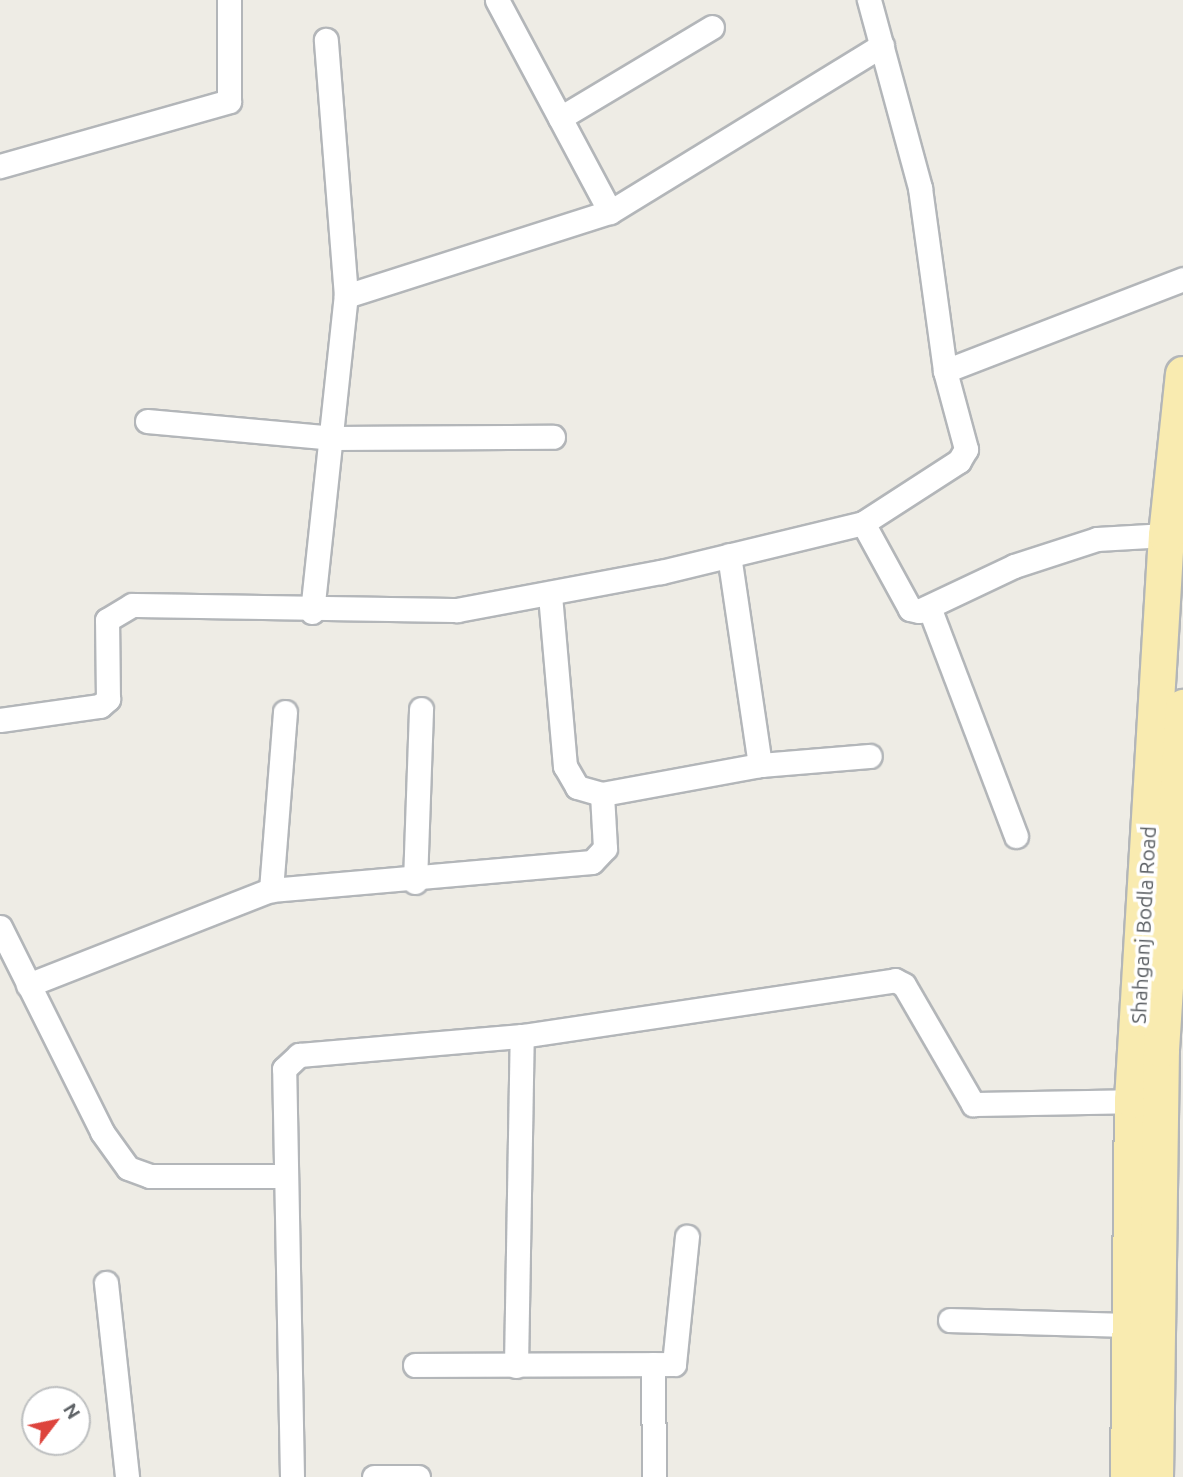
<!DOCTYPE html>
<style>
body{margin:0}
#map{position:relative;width:1183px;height:1477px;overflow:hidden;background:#eeece5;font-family:Ubuntu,sans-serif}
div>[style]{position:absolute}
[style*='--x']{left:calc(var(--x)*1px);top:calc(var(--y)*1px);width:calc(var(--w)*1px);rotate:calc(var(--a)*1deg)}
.roads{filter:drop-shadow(2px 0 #b3b6b9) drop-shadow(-2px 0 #b3b6b9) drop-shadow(0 2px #b3b6b9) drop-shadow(0 -2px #b3b6b9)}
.street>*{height:23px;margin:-11.5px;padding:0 11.5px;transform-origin:11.5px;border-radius:11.5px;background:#fff}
.primary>*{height:35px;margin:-17.5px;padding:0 17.5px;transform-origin:17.5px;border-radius:17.5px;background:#f9ebb0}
span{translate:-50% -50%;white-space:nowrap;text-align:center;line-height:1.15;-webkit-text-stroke:7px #fff;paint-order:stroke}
.street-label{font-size:21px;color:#5d6165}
.north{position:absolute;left:21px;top:1386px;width:70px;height:70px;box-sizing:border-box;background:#fff;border:2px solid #bec0c1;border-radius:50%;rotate:58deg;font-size:19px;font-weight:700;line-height:28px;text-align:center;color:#5d6165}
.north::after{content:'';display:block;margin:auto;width:24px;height:32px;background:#dd443d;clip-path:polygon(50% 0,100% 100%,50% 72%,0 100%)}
</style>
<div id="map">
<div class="roads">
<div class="street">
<div style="--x:497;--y:0;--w:240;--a:61.9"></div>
<div style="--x:869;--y:0;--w:195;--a:74.8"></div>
<div style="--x:920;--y:188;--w:185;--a:82.2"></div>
<div style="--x:945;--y:371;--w:81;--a:74.9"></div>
<div style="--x:966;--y:449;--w:14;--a:120"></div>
<div style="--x:959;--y:461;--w:114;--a:147.1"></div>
<div style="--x:863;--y:523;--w:98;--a:61.3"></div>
<div style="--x:910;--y:609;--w:9;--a:13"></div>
<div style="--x:919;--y:611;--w:105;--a:-25.3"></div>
<div style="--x:1014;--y:566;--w:87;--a:-18"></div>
<div style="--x:1097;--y:539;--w:69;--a:-3.3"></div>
<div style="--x:560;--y:118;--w:177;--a:-30.9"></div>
<div style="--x:0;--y:166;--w:238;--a:-15.8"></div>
<div style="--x:229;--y:101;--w:101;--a:-90"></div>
<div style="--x:346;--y:296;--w:277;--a:-17.7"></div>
<div style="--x:610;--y:212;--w:319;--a:-31.5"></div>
<div style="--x:945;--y:371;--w:255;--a:-21.1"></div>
<div style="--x:147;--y:421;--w:188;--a:5.2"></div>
<div style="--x:334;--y:438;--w:219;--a:-0.3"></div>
<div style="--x:550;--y:595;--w:172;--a:85"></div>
<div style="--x:565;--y:766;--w:24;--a:60"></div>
<div style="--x:577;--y:787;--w:26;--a:16"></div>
<div style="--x:602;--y:794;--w:161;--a:-10.4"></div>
<div style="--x:760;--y:765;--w:212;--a:-98.4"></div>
<div style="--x:929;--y:607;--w:245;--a:69.2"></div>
<div style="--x:312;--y:612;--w:318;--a:-83.9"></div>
<div style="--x:346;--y:296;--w:257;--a:-94.5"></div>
<div style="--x:285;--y:712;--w:179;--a:94.5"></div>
<div style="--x:271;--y:890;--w:322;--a:-5"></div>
<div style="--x:592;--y:862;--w:19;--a:-47"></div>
<div style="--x:605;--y:848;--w:54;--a:-93.2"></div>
<div style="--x:0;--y:720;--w:101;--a:-8"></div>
<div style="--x:100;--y:706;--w:11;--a:-41"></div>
<div style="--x:108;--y:699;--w:79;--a:-90.7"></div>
<div style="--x:107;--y:620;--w:29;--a:-31"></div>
<div style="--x:132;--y:605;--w:325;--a:0.9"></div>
<div style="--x:457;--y:610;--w:208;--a:-10.6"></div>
<div style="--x:661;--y:572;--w:208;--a:-13.6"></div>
<div style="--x:760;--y:765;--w:110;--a:-4.7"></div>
<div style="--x:415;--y:882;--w:173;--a:-88"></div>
<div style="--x:0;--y:927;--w:229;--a:63.5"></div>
<div style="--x:102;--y:1132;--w:44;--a:54.2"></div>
<div style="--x:128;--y:1168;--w:23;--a:20"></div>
<div style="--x:150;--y:1176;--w:135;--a:0"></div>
<div style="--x:28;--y:985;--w:261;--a:-21.4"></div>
<div style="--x:106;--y:1283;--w:195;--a:83.8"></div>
<div style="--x:950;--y:1320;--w:176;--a:1.6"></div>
<div style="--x:653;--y:1364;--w:113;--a:89.5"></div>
<div style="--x:415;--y:1365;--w:259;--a:-0.2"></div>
<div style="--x:674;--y:1364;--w:128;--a:-84.2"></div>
<div style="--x:516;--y:1366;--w:330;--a:-89"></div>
<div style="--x:292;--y:1477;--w:408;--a:-91.1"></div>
<div style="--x:284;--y:1069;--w:21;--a:-43"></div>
<div style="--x:299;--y:1055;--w:224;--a:-4.9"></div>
<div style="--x:522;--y:1036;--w:377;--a:-8.5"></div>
<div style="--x:895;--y:980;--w:10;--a:29"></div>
<div style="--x:904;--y:985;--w:138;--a:59.9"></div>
<div style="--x:973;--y:1104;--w:173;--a:-1"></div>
<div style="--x:374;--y:1477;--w:44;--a:0"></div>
</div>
<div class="primary">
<div style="--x:1128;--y:1477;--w:377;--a:-89.4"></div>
<div style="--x:1132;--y:1100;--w:566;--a:-86.56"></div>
<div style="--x:1166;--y:535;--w:162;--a:-84"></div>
<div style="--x:1155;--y:1477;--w:428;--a:-89.2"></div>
<div style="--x:1161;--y:1049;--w:343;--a:-86.3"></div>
</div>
</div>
<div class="street-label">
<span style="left:1143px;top:925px;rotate:-87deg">Shahganj Bodla Road</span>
</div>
<div class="north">N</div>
</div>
